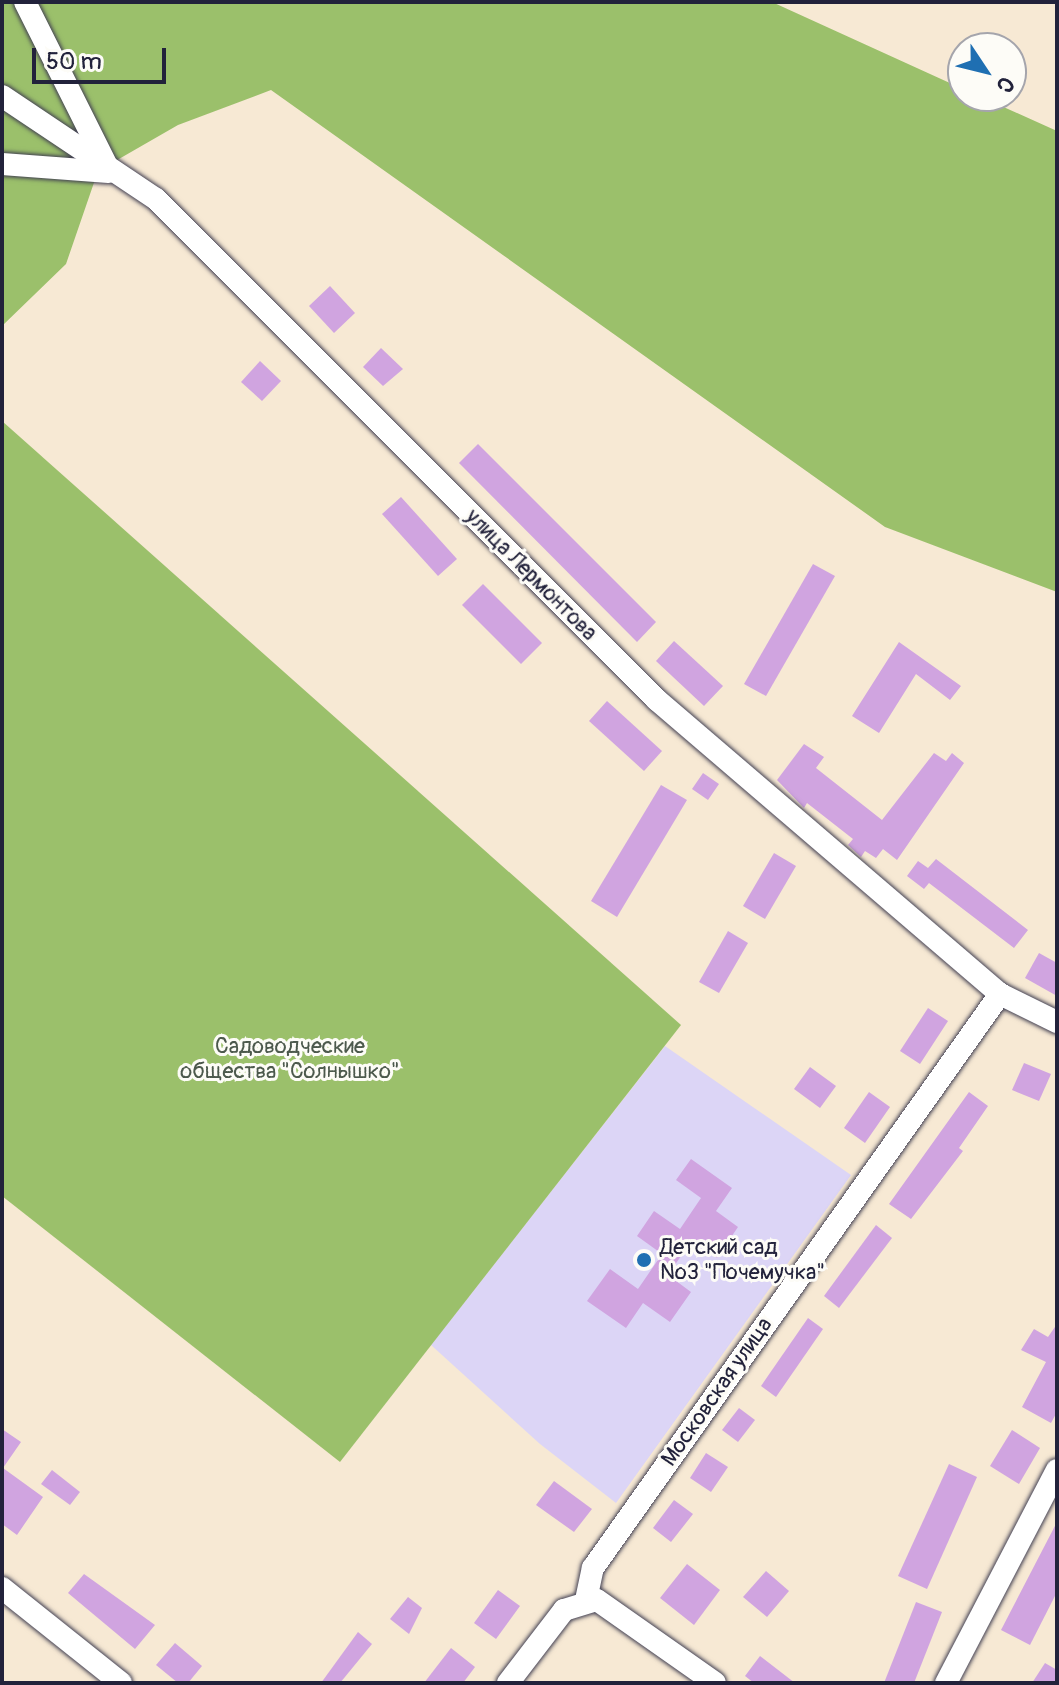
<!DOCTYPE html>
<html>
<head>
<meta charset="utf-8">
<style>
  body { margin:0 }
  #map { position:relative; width:1059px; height:1685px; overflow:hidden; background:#f7e9d4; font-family:Pangolin,sans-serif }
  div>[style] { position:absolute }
  .built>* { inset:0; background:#dcd5f6 }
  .green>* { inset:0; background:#9bc06b }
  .building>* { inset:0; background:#d0a4e0 }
  .roads { filter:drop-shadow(0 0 2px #424052) drop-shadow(0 0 2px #424052) }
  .street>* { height:22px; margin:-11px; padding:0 11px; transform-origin:11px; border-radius:11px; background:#fff }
  .dots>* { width:22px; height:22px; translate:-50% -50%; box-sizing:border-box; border:4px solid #fdfcf7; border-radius:50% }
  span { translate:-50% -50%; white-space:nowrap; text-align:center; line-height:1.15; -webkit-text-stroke:6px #fdfcf7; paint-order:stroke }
  .street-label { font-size:22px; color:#22223b }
  .park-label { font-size:22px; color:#4c594c }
  .poi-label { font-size:22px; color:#22223b }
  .left { translate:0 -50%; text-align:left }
  .frame { position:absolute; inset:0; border:4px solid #22223b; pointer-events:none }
  .north { position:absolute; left:947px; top:32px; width:80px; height:80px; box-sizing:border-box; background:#fdfcf7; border:2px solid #a5a5ac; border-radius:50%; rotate:125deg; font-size:22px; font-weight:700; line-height:32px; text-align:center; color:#22223b }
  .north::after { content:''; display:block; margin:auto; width:28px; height:36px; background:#1f6fb2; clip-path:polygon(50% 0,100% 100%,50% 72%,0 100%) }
  .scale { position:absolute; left:32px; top:48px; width:134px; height:36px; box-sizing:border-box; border:4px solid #22223b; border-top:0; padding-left:10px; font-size:24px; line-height:28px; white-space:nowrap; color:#22223b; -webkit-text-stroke:6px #fdfcf7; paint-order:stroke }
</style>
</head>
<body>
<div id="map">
  <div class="built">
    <i style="clip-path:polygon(665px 1046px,851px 1175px,616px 1503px,540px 1444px,431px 1345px)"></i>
  </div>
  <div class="green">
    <i style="clip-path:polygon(2px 2px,772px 2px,963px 89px,963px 96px,979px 96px,1057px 131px,1057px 592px,885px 527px,271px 90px,178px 125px,98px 171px,66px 264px,2px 326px)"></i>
    <i style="clip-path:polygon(2px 421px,681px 1025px,340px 1462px,2px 1196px)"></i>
  </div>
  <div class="building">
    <i style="clip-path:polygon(330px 286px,355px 313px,334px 333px,309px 306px)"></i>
    <i style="clip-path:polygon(381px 348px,403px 369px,383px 386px,363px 367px)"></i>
    <i style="clip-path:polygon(260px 361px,281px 381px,262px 401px,241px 382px)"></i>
    <i style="clip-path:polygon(478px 444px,656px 622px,637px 642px,459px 463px)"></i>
    <i style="clip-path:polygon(401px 497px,457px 559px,438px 576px,382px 514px)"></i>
    <i style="clip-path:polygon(813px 564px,835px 576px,766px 696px,744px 684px)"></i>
    <i style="clip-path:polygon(483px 584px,542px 643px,521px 664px,462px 605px)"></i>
    <i style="clip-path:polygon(674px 641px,723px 686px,704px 706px,656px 661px)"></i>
    <i style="clip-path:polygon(899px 642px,961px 686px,950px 700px,916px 674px,879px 733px,852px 716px)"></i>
    <i style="clip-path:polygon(607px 701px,662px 751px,644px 771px,589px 721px)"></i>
    <i style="clip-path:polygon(804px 744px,824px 757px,816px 768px,882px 820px,934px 753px,946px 761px,952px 753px,964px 763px,897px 860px,883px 849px,876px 858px,865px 851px,861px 857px,848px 845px,853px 839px,807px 803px,804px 808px,777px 780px)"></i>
    <i style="clip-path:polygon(703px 773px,719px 784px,708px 800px,692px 789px)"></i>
    <i style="clip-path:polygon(661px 785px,687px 800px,617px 917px,591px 901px)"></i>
    <i style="clip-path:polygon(774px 853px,796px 866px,765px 919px,743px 906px)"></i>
    <i style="clip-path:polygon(936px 859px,1028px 930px,1014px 948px,929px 883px,924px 889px,907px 876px,918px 861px,928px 868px)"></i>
    <i style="clip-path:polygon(728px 931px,748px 943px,719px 993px,699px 982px)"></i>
    <i style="clip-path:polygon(1039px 953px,1057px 963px,1057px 996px,1025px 978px)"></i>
    <i style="clip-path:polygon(928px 1008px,948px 1021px,920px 1064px,900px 1051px)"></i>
    <i style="clip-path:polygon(1024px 1063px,1051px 1074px,1039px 1101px,1012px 1090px)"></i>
    <i style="clip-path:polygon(810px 1067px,836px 1086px,820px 1108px,794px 1089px)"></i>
    <i style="clip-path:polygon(869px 1092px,890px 1107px,865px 1143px,844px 1128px)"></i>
    <i style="clip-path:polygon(969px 1092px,988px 1106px,959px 1148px,963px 1151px,911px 1219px,889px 1204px)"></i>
    <i style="clip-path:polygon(691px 1159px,732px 1188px,716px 1211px,738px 1227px,717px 1258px,692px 1240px,668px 1275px,691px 1292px,670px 1322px,643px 1303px,626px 1328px,587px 1301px,610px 1269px,638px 1289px,662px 1254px,637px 1236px,654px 1211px,680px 1229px,701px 1198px,676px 1180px)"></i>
    <i style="clip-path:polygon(876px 1225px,892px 1238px,839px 1308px,824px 1296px)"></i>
    <i style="clip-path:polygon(808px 1318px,823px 1329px,776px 1397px,761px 1386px)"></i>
    <i style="clip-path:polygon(1057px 1324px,1057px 1412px,1051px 1423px,1022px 1407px,1046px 1362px,1021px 1350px,1034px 1329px,1048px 1337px)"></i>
    <i style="clip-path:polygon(739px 1408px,755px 1420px,738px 1442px,722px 1430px)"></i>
    <i style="clip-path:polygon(2px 1429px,21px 1442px,3px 1468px,43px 1497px,17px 1535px,2px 1524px)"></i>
    <i style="clip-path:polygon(1012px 1430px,1040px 1448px,1019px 1484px,990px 1466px)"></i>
    <i style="clip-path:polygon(706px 1453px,728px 1467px,711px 1492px,690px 1478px)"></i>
    <i style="clip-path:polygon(949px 1464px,977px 1477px,927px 1589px,898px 1576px)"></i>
    <i style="clip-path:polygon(52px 1470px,80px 1492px,70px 1505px,41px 1484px)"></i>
    <i style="clip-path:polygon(554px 1481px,592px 1509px,574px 1532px,536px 1505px)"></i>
    <i style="clip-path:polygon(674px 1500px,693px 1514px,671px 1542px,653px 1528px)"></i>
    <i style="clip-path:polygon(1057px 1522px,1057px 1592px,1030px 1645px,1001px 1630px)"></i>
    <i style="clip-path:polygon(687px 1564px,720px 1590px,694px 1625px,660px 1598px)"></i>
    <i style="clip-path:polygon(766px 1571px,789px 1591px,767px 1617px,743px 1597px)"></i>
    <i style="clip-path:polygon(84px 1574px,155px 1625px,135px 1649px,68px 1593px)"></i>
    <i style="clip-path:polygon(498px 1590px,520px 1606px,496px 1639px,474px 1623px)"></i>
    <i style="clip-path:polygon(408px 1597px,422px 1608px,409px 1634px,390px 1619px)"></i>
    <i style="clip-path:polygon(916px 1602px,942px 1612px,914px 1683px,884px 1683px)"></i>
    <i style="clip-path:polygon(358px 1632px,372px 1644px,340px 1683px,321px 1683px)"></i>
    <i style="clip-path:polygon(175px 1643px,202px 1666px,188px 1683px,178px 1683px,156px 1665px)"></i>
    <i style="clip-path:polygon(451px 1648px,475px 1667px,463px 1683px,424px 1683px)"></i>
    <i style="clip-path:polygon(760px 1656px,795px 1683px,754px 1683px,745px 1676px)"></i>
    <i style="clip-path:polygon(1045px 1663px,1057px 1670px,1057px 1683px,1032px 1683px)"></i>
  </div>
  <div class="roads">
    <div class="street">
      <i style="left:25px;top:2px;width:186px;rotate:63.4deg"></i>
      <i style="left:2px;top:96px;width:185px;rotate:33.8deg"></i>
      <i style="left:156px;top:199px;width:709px;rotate:45deg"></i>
      <i style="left:657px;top:700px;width:452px;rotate:40.6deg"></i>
      <i style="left:1000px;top:994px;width:64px;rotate:26.2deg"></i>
      <i style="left:2px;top:164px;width:107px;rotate:4.3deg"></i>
      <i style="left:2px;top:1588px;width:152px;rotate:38.6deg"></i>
      <i style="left:586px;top:1600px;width:33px;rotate:-78deg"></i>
      <i style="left:593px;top:1568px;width:704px;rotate:-54.66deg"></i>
      <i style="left:508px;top:1683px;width:92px;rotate:-52.5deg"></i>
      <i style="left:564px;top:1610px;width:34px;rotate:-17deg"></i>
      <i style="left:597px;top:1600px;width:144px;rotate:35.1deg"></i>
      <i style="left:946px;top:1683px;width:240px;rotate:-62.5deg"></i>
    </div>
  </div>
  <div class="dots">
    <i style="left:644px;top:1260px;background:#1f6fb2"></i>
  </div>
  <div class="street-label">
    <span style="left:531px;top:575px;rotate:45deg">улица Лермонтова</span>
    <span style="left:717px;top:1392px;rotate:-55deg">Московская улица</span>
  </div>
  <div class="park-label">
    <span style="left:290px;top:1059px">Садоводческие<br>общества "Солнышко"</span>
  </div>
  <div class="poi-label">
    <span class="left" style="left:660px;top:1260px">Детский сад<br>№3 "Почемучка"</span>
  </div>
  <div class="frame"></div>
  <div class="north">С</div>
  <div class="scale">50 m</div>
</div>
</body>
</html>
